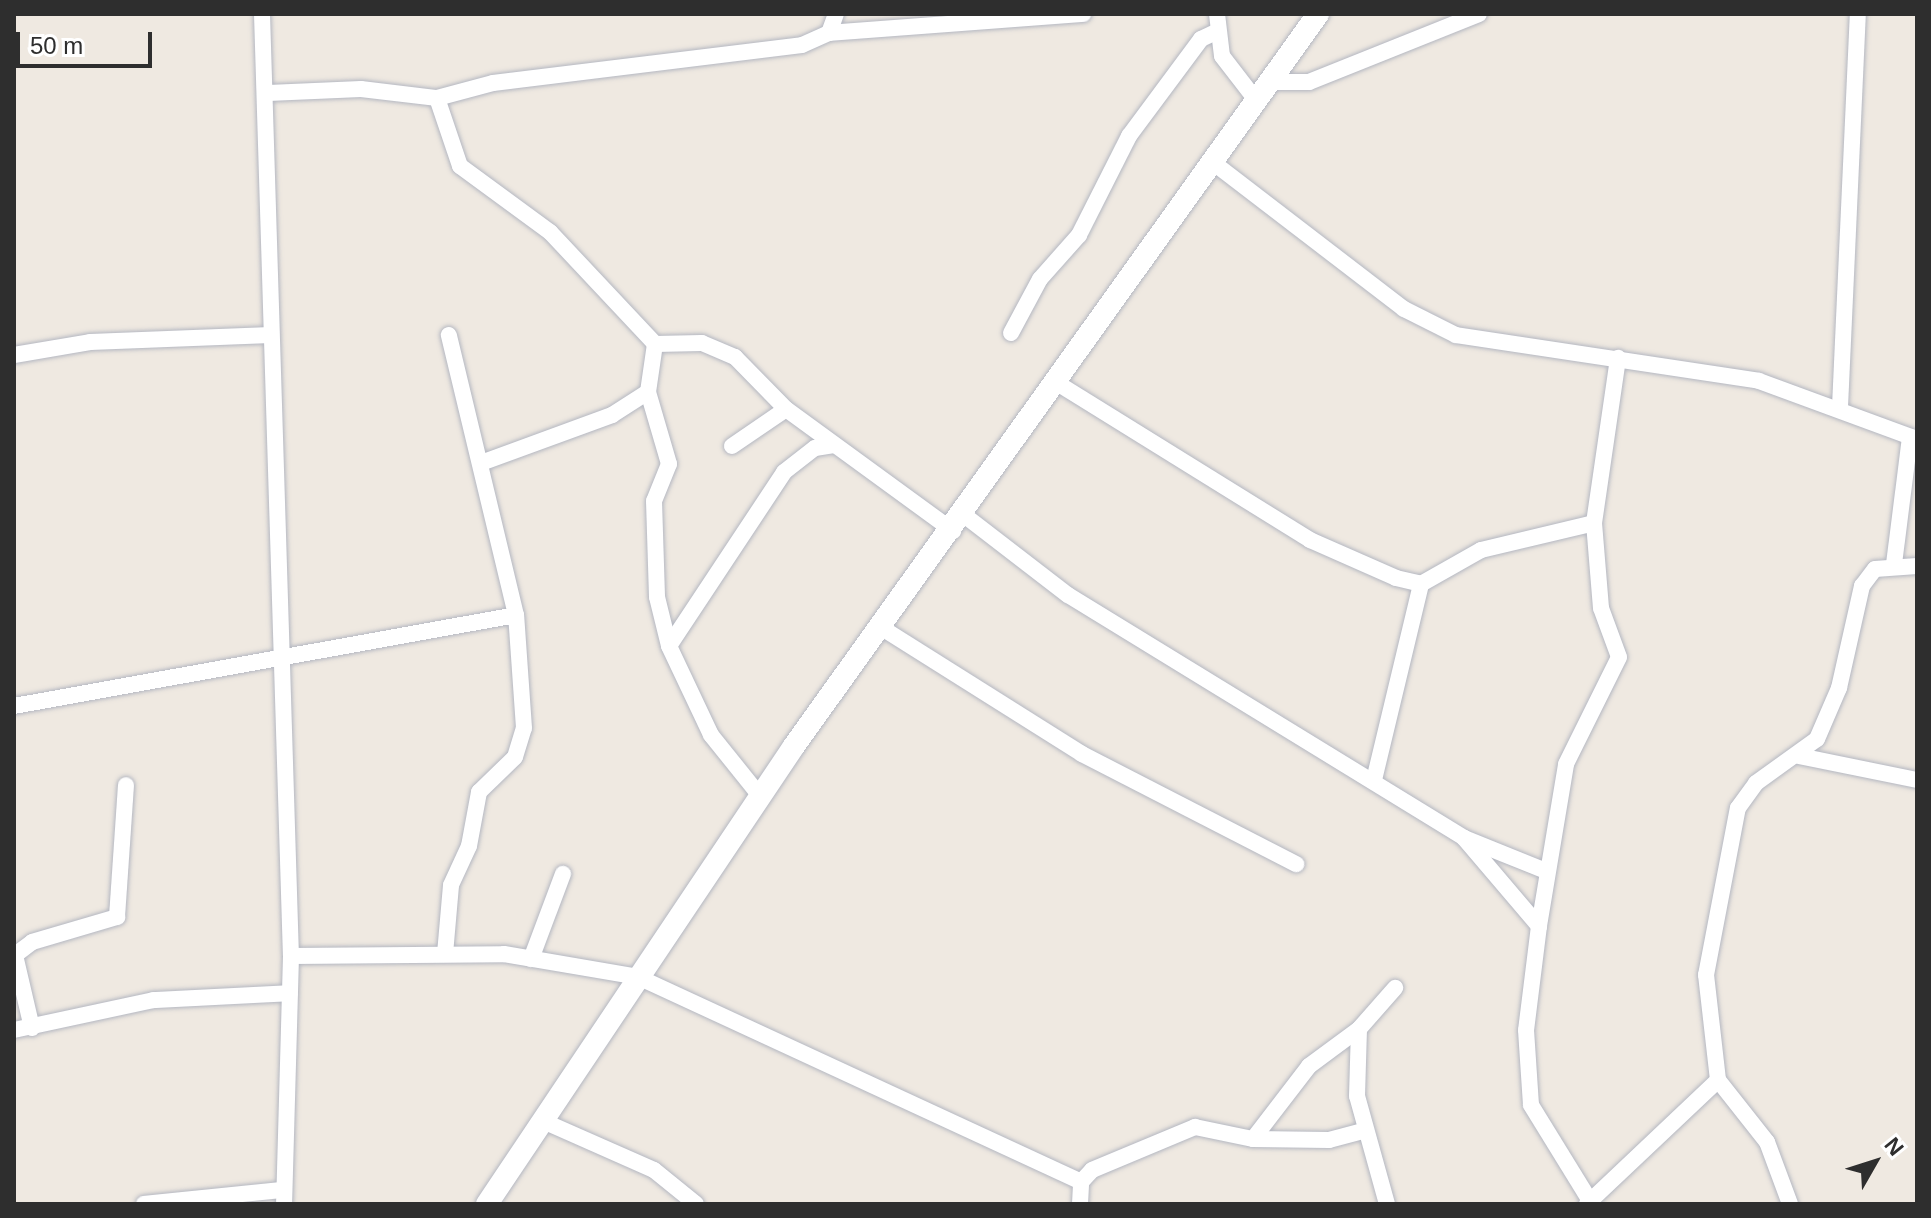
<!DOCTYPE html>
<html>
<head>
<meta charset="utf-8">
<style>
  body { margin:0 }
  #map { position:relative; width:1931px; height:1218px; overflow:hidden; background:#efe9e1; font-family:Helvetica,sans-serif }
  div>[style] { position:absolute }
  .roads { filter:drop-shadow(0 0 2px #b4b7c1) drop-shadow(0 0 2px #b4b7c1) }
  .street>* { height:16px; margin:-8px; padding:0 8px; transform-origin:8px; border-radius:8px; background:#fff }
  .secondary>* { height:22px; margin:-11px; padding:0 11px; transform-origin:11px; border-radius:11px; background:#fff }
  span { translate:-50% -50%; white-space:nowrap; text-align:center; line-height:1.15; -webkit-text-stroke:8px #fff; paint-order:stroke }
  .frame { position:absolute; inset:0; border:16px solid #2e2e2e; pointer-events:none }
  .north { position:absolute; left:1835px; top:1122px; width:80px; height:80px; -webkit-text-stroke:6px #fff; paint-order:stroke; rotate:51deg; font-size:22px; font-weight:700; line-height:32px; text-align:center; color:#2e2e2e }
  .north::after { content:''; display:block; margin:auto; width:28px; height:36px; background:#2e2e2e; clip-path:polygon(50% 0,100% 100%,50% 72%,0 100%) }
  .scale { position:absolute; left:16px; top:32px; width:136px; height:36px; box-sizing:border-box; border:4px solid #2e2e2e; border-top:0; padding-left:10px; font-size:24px; line-height:28px; white-space:nowrap; color:#2e2e2e; -webkit-text-stroke:6px #fff; paint-order:stroke }
</style>
</head>
<body>
<div id="map">
  <div class="roads">
    <div class="street">
      <i style="left:262px;top:14px;width:942px;rotate:88.24deg"></i>
      <i style="left:291px;top:956px;width:248px;rotate:91.6deg"></i>
      <i style="left:1217px;top:14px;width:42px;rotate:83.2deg"></i>
      <i style="left:1222px;top:56px;width:56px;rotate:52.3deg"></i>
      <i style="left:829px;top:33px;width:255px;rotate:-4.3deg"></i>
      <i style="left:1270px;top:82px;width:39px"></i>
      <i style="left:1309px;top:82px;width:183px;rotate:-21.8deg"></i>
      <i style="left:268px;top:93px;width:93px;rotate:-2.5deg"></i>
      <i style="left:361px;top:89px;width:77px;rotate:6.8deg"></i>
      <i style="left:437px;top:98px;width:72px;rotate:71.3deg"></i>
      <i style="left:460px;top:166px;width:112px;rotate:36.3deg"></i>
      <i style="left:550px;top:232px;width:154px;rotate:46.8deg"></i>
      <i style="left:437px;top:98px;width:58px;rotate:-15deg"></i>
      <i style="left:493px;top:83px;width:311px;rotate:-7deg"></i>
      <i style="left:802px;top:45px;width:30px;rotate:-24deg"></i>
      <i style="left:829px;top:33px;width:20px;rotate:-70deg"></i>
      <i style="left:1215px;top:164px;width:238px;rotate:37.5deg"></i>
      <i style="left:1404px;top:309px;width:58px;rotate:26.6deg"></i>
      <i style="left:1456px;top:335px;width:306px;rotate:8.6deg"></i>
      <i style="left:1759px;top:381px;width:168px;rotate:20.2deg"></i>
      <i style="left:1011px;top:333px;width:61px;rotate:-61.8deg"></i>
      <i style="left:1040px;top:279px;width:59px;rotate:-48.4deg"></i>
      <i style="left:1079px;top:235px;width:111px;rotate:-63.2deg"></i>
      <i style="left:1129px;top:136px;width:121px;rotate:-53.4deg"></i>
      <i style="left:1201px;top:39px;width:14px;rotate:-25deg"></i>
      <i style="left:655px;top:344px;width:49px;rotate:98.3deg"></i>
      <i style="left:648px;top:392px;width:75px;rotate:73.7deg"></i>
      <i style="left:669px;top:464px;width:40px;rotate:112deg"></i>
      <i style="left:654px;top:501px;width:96px;rotate:88.2deg"></i>
      <i style="left:657px;top:597px;width:50px;rotate:76.2deg"></i>
      <i style="left:669px;top:646px;width:98px;rotate:64.7deg"></i>
      <i style="left:711px;top:735px;width:78px;rotate:51.2deg"></i>
      <i style="left:655px;top:344px;width:47px;rotate:-1.2deg"></i>
      <i style="left:702px;top:343px;width:36px;rotate:23deg"></i>
      <i style="left:735px;top:357px;width:73px;rotate:45.6deg"></i>
      <i style="left:786px;top:409px;width:207px;rotate:36.1deg"></i>
      <i style="left:14px;top:355px;width:77px;rotate:-9.7deg"></i>
      <i style="left:90px;top:342px;width:181px;rotate:-2.2deg"></i>
      <i style="left:1057px;top:383px;width:298px;rotate:31.8deg"></i>
      <i style="left:1310px;top:540px;width:94px;rotate:23.8deg"></i>
      <i style="left:1396px;top:578px;width:26px;rotate:13deg"></i>
      <i style="left:1421px;top:584px;width:69px;rotate:-29.5deg"></i>
      <i style="left:1481px;top:550px;width:116px;rotate:-13.4deg"></i>
      <i style="left:1840px;top:407px;width:393px;rotate:-87.4deg"></i>
      <i style="left:732px;top:446px;width:65px;rotate:-34.4deg"></i>
      <i style="left:481px;top:463px;width:140px;rotate:-20.1deg"></i>
      <i style="left:612px;top:415px;width:43px;rotate:-32.6deg"></i>
      <i style="left:964px;top:515px;width:131px;rotate:37.6deg"></i>
      <i style="left:1068px;top:595px;width:465px;rotate:31.5deg"></i>
      <i style="left:1464px;top:838px;width:116px;rotate:49.6deg"></i>
      <i style="left:1539px;top:926px;width:105px;rotate:97.1deg"></i>
      <i style="left:1526px;top:1030px;width:75px;rotate:86.2deg"></i>
      <i style="left:1531px;top:1105px;width:113px;rotate:58.4deg"></i>
      <i style="left:1894px;top:564px;width:128px;rotate:-82.8deg"></i>
      <i style="left:882px;top:628px;width:236px;rotate:32.2deg"></i>
      <i style="left:1082px;top:754px;width:241px;rotate:27.2deg"></i>
      <i style="left:669px;top:646px;width:209px;rotate:-56.5deg"></i>
      <i style="left:784px;top:472px;width:39px;rotate:-38deg"></i>
      <i style="left:815px;top:448px;width:19px;rotate:-9deg"></i>
      <i style="left:14px;top:706px;width:510px;rotate:-10.27deg"></i>
      <i style="left:1799px;top:756px;width:120px;rotate:11.5deg"></i>
      <i style="left:1374px;top:780px;width:202px;rotate:-76.5deg"></i>
      <i style="left:1464px;top:838px;width:88px;rotate:21.9deg"></i>
      <i style="left:1539px;top:926px;width:164px;rotate:-80.5deg"></i>
      <i style="left:1566px;top:764px;width:119px;rotate:-63.6deg"></i>
      <i style="left:1619px;top:657px;width:52px;rotate:-110.2deg"></i>
      <i style="left:1601px;top:608px;width:85px;rotate:-94.7deg"></i>
      <i style="left:1594px;top:523px;width:167px;rotate:-81.7deg"></i>
      <i style="left:445px;top:954px;width:69px;rotate:-85deg"></i>
      <i style="left:451px;top:885px;width:43px;rotate:-65.2deg"></i>
      <i style="left:469px;top:846px;width:55px;rotate:-79.5deg"></i>
      <i style="left:479px;top:792px;width:50px;rotate:-44.2deg"></i>
      <i style="left:515px;top:757px;width:30px;rotate:-73deg"></i>
      <i style="left:524px;top:728px;width:113px;rotate:-94deg"></i>
      <i style="left:516px;top:615px;width:288px;rotate:-103.5deg"></i>
      <i style="left:291px;top:956px;width:213px;rotate:-0.5deg"></i>
      <i style="left:504px;top:954px;width:136px;rotate:9.7deg"></i>
      <i style="left:638px;top:977px;width:488px;rotate:24.8deg"></i>
      <i style="left:531px;top:959px;width:91px;rotate:-69.4deg"></i>
      <i style="left:32px;top:1028px;width:75px;rotate:-103.1deg"></i>
      <i style="left:15px;top:955px;width:21px;rotate:-37deg"></i>
      <i style="left:32px;top:942px;width:89px;rotate:-16.4deg"></i>
      <i style="left:117px;top:917px;width:132px;rotate:-86.1deg"></i>
      <i style="left:14px;top:1030px;width:143px;rotate:-12.1deg"></i>
      <i style="left:154px;top:1000px;width:136px;rotate:-2.9deg"></i>
      <i style="left:1718px;top:1080px;width:79px;rotate:51.7deg"></i>
      <i style="left:1767px;top:1142px;width:66px;rotate:69.6deg"></i>
      <i style="left:543px;top:1121px;width:121px;rotate:23.8deg"></i>
      <i style="left:654px;top:1170px;width:54px;rotate:39deg"></i>
      <i style="left:1253px;top:1139px;width:92px;rotate:-52.5deg"></i>
      <i style="left:1309px;top:1066px;width:62px;rotate:-36.5deg"></i>
      <i style="left:144px;top:1204px;width:140px;rotate:-5.8deg"></i>
      <i style="left:1080px;top:1204px;width:22px;rotate:-87deg"></i>
      <i style="left:1081px;top:1182px;width:16px;rotate:-47deg"></i>
      <i style="left:1092px;top:1170px;width:112px;rotate:-22.7deg"></i>
      <i style="left:1195px;top:1127px;width:59px;rotate:11.7deg"></i>
      <i style="left:1253px;top:1139px;width:76px;rotate:0.8deg"></i>
      <i style="left:1329px;top:1140px;width:35px;rotate:-15deg"></i>
      <i style="left:1387px;top:1204px;width:112px;rotate:-105.5deg"></i>
      <i style="left:1357px;top:1096px;width:67px;rotate:-88.3deg"></i>
      <i style="left:1359px;top:1029px;width:55px;rotate:-48.7deg"></i>
      <i style="left:1587px;top:1204px;width:180px;rotate:-43.4deg"></i>
      <i style="left:1718px;top:1080px;width:106px;rotate:-96.5deg"></i>
      <i style="left:1706px;top:975px;width:170px;rotate:-79.2deg"></i>
      <i style="left:1738px;top:808px;width:31px;rotate:-54deg"></i>
      <i style="left:1756px;top:783px;width:75px;rotate:-35.8deg"></i>
      <i style="left:1817px;top:739px;width:56px;rotate:-66.7deg"></i>
      <i style="left:1839px;top:688px;width:105px;rotate:-77.3deg"></i>
      <i style="left:1862px;top:586px;width:21px;rotate:-53deg"></i>
      <i style="left:1875px;top:569px;width:42px;rotate:-4.1deg"></i>
    </div>
    <div class="secondary">
      <i style="left:487px;top:1204px;width:551px;rotate:-56.17deg"></i>
      <i style="left:794px;top:746px;width:900px;rotate:-54.4deg"></i>
    </div>
  </div>
  <div class="frame"></div>
  <div class="north">N</div>
  <div class="scale">50 m</div>
</div>
</body>
</html>
